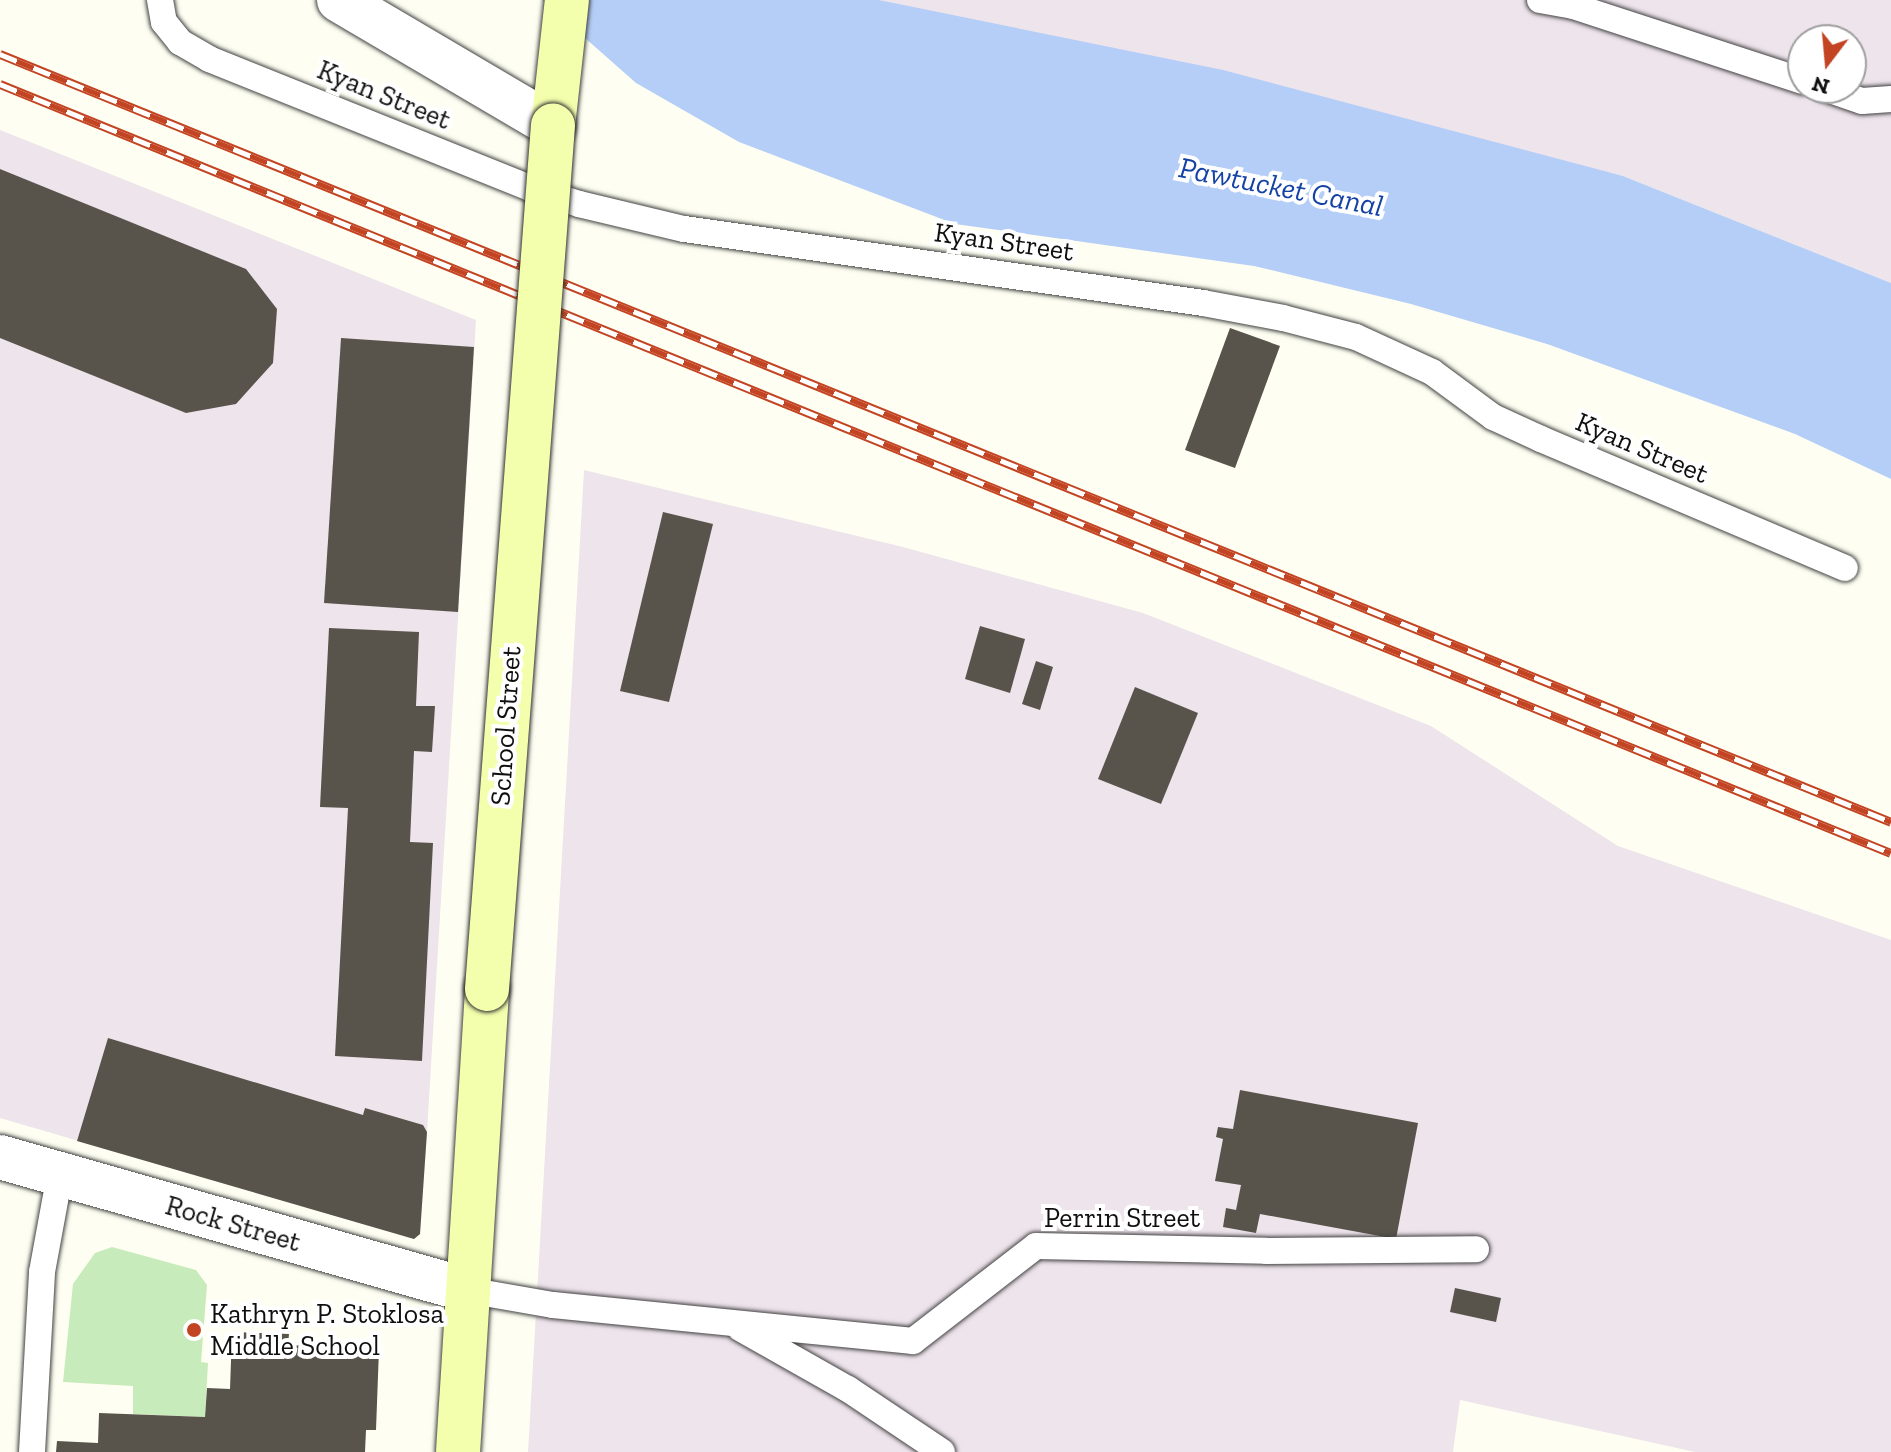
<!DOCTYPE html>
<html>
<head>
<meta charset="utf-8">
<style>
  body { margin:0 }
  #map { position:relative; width:1891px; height:1452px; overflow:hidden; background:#fefff2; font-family:"Zilla Slab",serif }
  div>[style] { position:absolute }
  .industrial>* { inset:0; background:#eee4ec }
  .green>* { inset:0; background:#c7ebba }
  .water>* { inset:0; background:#b5cef8 }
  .building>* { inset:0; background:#58544b }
  .roads { filter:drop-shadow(0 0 2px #424242) drop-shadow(0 0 2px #424242) }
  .service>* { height:26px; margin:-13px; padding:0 13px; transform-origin:13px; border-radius:13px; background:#fff }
  .minor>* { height:44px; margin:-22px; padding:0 22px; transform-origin:22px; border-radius:22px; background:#fff }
  .tertiary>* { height:44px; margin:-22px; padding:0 22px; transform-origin:22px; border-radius:22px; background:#fff }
  .secondary>* { height:44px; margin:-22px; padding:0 22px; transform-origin:22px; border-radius:22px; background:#f4ffad }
  .rail>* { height:9px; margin-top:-4.5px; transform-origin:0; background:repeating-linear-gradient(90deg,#fff 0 18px,#c34423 0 36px); box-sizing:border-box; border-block:2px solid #c34423 }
  .bridges { filter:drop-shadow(0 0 2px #313131) drop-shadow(0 0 2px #313131) }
  .secondary-bridge>* { height:44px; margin:-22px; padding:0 22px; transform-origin:22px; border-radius:22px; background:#f4ffad }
  .dots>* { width:22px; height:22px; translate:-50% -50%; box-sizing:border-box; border:4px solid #fff; border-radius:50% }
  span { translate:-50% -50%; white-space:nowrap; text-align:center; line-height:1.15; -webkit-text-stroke:8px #fff; paint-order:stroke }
  .street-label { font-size:28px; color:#0f0f0f }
  .poi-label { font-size:28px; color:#0f0f0f }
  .left { translate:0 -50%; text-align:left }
  .water-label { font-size:30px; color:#1542a5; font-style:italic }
  .north { position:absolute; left:1787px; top:24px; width:80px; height:80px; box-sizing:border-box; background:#fff; border:2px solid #9f9f9f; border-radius:50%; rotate:196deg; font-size:22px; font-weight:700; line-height:32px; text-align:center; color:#0f0f0f }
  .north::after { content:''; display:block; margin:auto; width:28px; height:36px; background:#c34423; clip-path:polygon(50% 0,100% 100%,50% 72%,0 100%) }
</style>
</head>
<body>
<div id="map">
  <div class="industrial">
    <i style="clip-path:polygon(evenodd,879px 0,1891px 0,1891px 283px,1623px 176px,879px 0,1803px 40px,1851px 40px,1851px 88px,1803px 88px,1803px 40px)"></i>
    <i style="clip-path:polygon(0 130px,476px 320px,427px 1132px,420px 1234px,414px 1239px,0 1118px)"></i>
    <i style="clip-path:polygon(584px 470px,903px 547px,1143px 613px,1431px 726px,1618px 846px,1891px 940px,1891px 1452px,1695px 1452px,1460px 1400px,1453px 1452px,528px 1452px)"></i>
  </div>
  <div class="green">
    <i style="clip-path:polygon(112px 1247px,196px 1270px,207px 1285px,201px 1362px,208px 1363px,205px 1417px,133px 1414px,133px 1386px,63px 1382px,73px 1284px,95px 1253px)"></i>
  </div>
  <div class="water">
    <i style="clip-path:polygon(542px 0,879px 0,1223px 70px,1623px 176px,1891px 283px,1891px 479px,1795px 434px,1547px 344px,1411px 304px,1254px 266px,955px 224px,739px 142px,636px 83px)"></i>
  </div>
  <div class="building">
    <i style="clip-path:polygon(0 169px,246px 269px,277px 309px,273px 363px,236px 404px,186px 413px,0 338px)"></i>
    <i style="clip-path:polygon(1230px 328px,1280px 346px,1235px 468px,1185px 450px)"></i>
    <i style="clip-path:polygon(341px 338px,474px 347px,458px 612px,324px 603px)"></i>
    <i style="clip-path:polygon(663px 512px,713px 524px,669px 702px,620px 691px)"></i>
    <i style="clip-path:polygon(980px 626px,1025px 639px,1010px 693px,965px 679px)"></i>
    <i style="clip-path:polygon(329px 628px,419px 632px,416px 706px,435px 706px,432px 752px,414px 751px,410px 842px,433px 843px,422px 1061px,335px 1056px,348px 808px,320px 807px)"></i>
    <i style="clip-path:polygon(1036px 661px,1053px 667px,1040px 710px,1022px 704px)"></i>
    <i style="clip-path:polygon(1135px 687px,1198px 713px,1161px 804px,1098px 779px)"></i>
    <i style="clip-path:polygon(108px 1038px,363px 1115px,365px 1108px,423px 1125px,427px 1132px,420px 1234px,414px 1239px,77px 1141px)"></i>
    <i style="clip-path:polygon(1240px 1090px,1418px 1123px,1396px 1239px,1260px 1214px,1256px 1233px,1223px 1227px,1226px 1208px,1236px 1210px,1241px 1185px,1215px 1181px,1223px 1139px,1216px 1137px,1218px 1127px,1233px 1129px)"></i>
    <i style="clip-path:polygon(1455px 1288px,1501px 1298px,1496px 1322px,1450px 1312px)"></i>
    <i style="clip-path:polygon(232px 1332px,289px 1334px,288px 1345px,379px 1349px,376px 1430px,366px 1430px,365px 1452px,56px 1452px,57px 1441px,98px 1443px,99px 1413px,205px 1417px,207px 1388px,230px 1389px)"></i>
  </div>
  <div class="roads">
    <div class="service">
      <i style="left:160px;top:0;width:22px;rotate:80deg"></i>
      <i style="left:164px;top:22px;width:26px;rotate:51deg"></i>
      <i style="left:180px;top:42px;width:34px;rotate:30deg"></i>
      <i style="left:209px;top:59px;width:346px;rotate:21.9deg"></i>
      <i style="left:530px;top:188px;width:52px;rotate:18.1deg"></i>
      <i style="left:579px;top:204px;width:108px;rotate:13.4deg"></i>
      <i style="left:684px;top:229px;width:524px;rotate:8.11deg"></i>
      <i style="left:1203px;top:303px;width:81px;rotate:10.6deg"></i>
      <i style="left:1283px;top:318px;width:75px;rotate:14.6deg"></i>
      <i style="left:1356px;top:337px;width:84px;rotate:24.7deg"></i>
      <i style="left:1432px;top:372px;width:76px;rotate:36.4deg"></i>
      <i style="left:1493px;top:417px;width:53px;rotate:24.6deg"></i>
      <i style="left:1541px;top:439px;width:330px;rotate:23deg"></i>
      <i style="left:1540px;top:0;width:34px;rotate:10deg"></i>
      <i style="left:1573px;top:6px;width:242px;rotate:18.1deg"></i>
      <i style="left:1824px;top:88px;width:40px;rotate:18.9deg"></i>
      <i style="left:1862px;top:101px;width:29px;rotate:-4deg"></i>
      <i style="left:467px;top:1290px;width:87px;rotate:9.9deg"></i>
      <i style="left:553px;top:1305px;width:362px;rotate:5.7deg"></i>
      <i style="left:913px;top:1341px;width:155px;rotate:-37.7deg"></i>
      <i style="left:1036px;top:1246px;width:230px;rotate:1.2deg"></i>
      <i style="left:1266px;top:1251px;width:210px;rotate:-0.5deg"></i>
      <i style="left:740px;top:1328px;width:124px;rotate:29.5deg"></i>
      <i style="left:848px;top:1389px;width:113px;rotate:33.8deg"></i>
      <i style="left:32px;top:1452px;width:180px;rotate:-86.8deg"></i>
      <i style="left:42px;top:1272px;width:100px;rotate:-79.6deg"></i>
    </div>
    <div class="minor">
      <i style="left:339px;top:0;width:248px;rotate:30.5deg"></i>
    </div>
    <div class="tertiary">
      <i style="left:0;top:1157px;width:486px;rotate:15.9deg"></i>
    </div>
    <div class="secondary">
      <i style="left:553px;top:126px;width:127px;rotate:-83.7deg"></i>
      <i style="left:458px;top:1452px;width:464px;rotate:-86.4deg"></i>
    </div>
  </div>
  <div class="rail">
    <i style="left:0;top:54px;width:2041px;rotate:22.1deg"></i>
    <i style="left:0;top:84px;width:2041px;rotate:22.13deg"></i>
  </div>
  <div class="bridges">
    <div class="secondary-bridge">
      <i style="left:487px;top:989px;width:866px;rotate:-85.63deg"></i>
    </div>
  </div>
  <div class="dots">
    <i style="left:194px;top:1330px;background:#c34423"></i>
  </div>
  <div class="street-label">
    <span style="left:384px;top:95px;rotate:22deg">Kyan Street</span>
    <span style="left:1004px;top:242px;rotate:8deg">Kyan Street</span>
    <span style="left:1642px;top:448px;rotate:23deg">Kyan Street</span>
    <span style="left:506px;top:726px;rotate:-86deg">School Street</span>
    <span style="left:1122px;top:1218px">Perrin Street</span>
    <span style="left:233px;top:1224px;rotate:16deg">Rock Street</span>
  </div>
  <div class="poi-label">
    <span class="left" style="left:210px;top:1330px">Kathryn P. Stoklosa<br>Middle School</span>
  </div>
  <div class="water-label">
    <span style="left:1281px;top:187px;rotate:11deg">Pawtucket Canal</span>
  </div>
  <div class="north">N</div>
</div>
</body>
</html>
